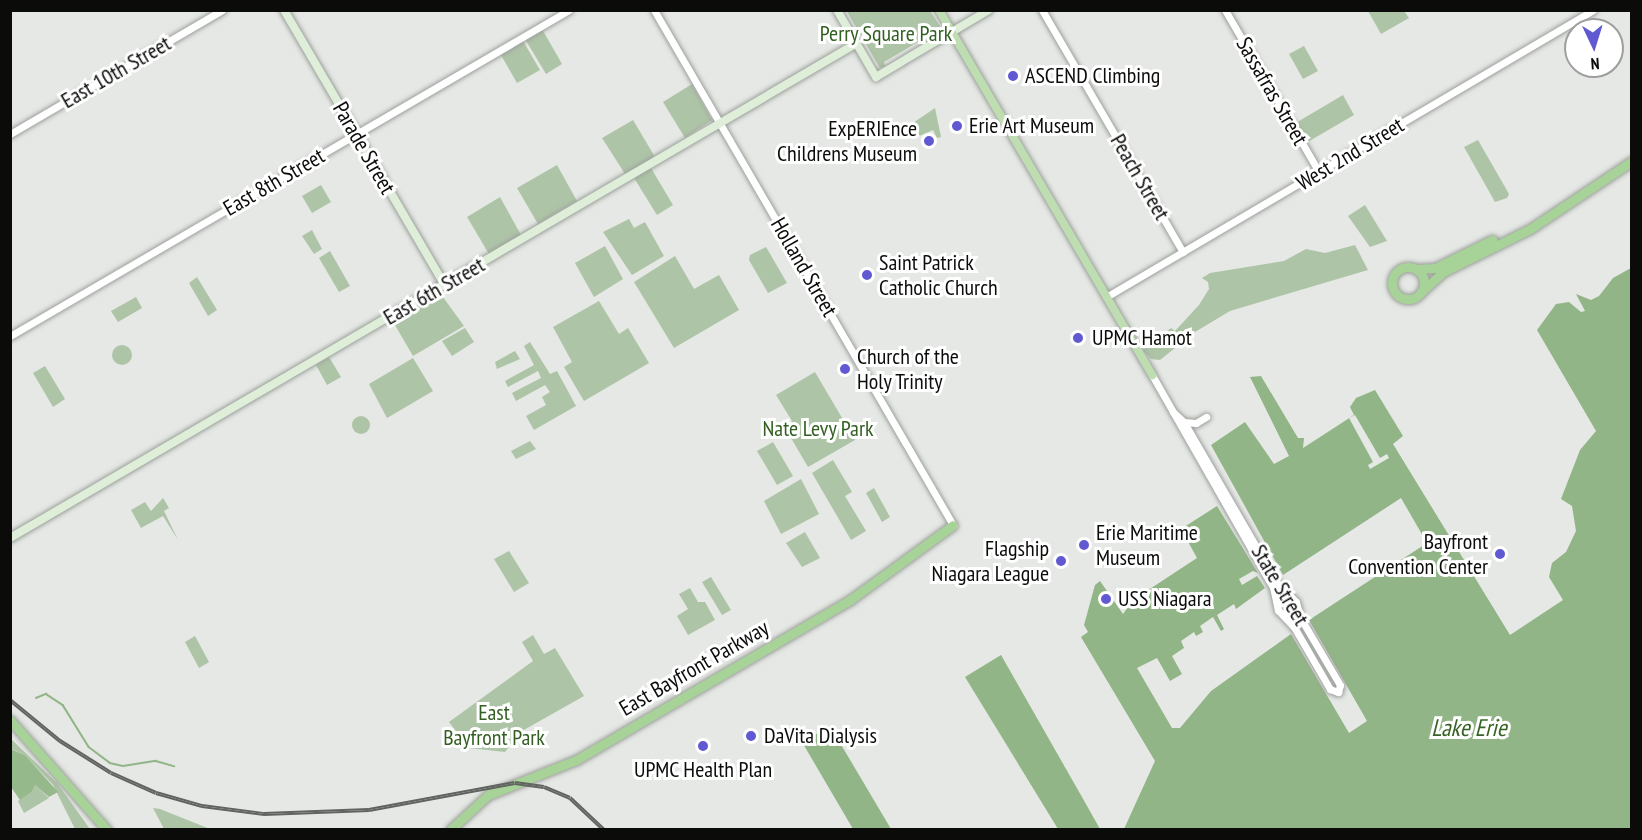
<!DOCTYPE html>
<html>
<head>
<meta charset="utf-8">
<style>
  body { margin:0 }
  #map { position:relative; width:1642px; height:840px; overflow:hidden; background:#e5e8e4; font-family:"PT Sans Narrow",sans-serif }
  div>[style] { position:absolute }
  .green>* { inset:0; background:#aec4a7 }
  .round { border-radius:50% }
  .forest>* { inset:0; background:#96b98b }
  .water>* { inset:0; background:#92b587 }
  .pier>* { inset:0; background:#e5e8e4 }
  .stream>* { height:1.5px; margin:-0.75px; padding:0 0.75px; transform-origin:0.75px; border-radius:0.75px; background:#92b587 }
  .roads { filter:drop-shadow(0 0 2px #9da09c) drop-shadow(0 0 2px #9da09c) }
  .tertiary>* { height:7px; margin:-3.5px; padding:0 3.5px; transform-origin:3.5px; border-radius:3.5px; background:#fff }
  .secondary>* { height:8px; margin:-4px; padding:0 4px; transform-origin:4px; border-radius:4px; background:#deeed9 }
  .primary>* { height:8px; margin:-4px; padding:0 4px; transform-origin:4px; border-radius:4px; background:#bedeb2 }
  .trunk>* { height:9px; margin:-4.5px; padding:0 4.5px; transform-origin:4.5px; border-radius:4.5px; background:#a8d398 }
  .trunk>.ring { margin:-4.5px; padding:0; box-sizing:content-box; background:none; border:9px solid #a8d398; border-radius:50% }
  .rail>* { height:4px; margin-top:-2px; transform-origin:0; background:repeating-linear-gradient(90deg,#fff 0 4.5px,#616360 0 9px); box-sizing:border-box; border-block:2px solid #616360 }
  .dots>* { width:16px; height:16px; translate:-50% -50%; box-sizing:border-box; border:3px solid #fff; border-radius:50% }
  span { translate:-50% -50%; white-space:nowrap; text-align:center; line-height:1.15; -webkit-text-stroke:6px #fff; paint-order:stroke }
  .park-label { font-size:22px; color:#325f21 }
  .street-label { font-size:22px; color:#0b0c0a }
  .poi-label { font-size:22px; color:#0b0c0a }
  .left { translate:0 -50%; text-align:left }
  .right { translate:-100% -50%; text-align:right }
  .water-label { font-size:24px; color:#376426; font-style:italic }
  .frame { position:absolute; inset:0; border:12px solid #0b0c0a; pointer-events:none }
  .north { position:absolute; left:1564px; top:18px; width:60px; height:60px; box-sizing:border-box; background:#fff; border:2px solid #9d9e9d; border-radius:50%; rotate:176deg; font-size:16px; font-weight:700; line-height:24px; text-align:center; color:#0b0c0a }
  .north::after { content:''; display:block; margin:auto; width:21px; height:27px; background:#6159d2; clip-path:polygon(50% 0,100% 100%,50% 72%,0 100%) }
</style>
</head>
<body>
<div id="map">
  <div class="green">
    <i style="clip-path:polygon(846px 10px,930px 11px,944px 32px,939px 35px,935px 32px,884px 62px,885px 66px,880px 68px)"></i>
    <i style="clip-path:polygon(1368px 11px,1404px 11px,1409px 18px,1381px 34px)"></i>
    <i style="clip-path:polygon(542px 29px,562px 64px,546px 74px,525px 39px)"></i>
    <i style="clip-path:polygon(523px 41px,540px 70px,517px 83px,501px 55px)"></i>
    <i style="clip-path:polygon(1304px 46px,1318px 71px,1303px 79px,1289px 54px)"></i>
    <i style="clip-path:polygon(692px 84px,712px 120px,685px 138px,663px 102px)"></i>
    <i style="clip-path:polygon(1343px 95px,1354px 115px,1306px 143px,1294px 124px)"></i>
    <i style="clip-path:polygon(935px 108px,941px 137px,937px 138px,933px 130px,917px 137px,910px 125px)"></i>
    <i style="clip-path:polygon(633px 120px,655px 157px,625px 174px,602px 138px)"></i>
    <i style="clip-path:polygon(1478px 140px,1509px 194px,1507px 198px,1495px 202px,1464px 147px)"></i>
    <i style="clip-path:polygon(557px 165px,577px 201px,538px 224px,517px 188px)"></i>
    <i style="clip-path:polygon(651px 168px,673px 205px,657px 215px,634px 178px)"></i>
    <i style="clip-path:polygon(321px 185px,331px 202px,312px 213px,302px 196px)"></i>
    <i style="clip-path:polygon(500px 197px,521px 235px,489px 254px,467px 217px)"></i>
    <i style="clip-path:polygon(1365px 205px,1387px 241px,1370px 247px,1348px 216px)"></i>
    <i style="clip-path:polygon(629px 219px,634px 228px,645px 222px,664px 256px,632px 275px,603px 232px)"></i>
    <i style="clip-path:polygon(312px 230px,322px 249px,314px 254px,302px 236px)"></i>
    <i style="clip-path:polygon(1355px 245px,1368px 270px,1230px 311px,1195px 332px,1160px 360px,1151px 359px,1143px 350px,1171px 328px,1175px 331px,1199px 305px,1209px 289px,1208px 282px,1202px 278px,1210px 273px,1284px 261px,1306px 249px,1325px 253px)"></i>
    <i style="clip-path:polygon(605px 246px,623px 279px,594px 297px,575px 263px)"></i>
    <i style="clip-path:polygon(766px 247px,787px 283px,768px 293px,749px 260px,750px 255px)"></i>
    <i style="clip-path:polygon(330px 251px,350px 286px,339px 292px,319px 258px)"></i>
    <i style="clip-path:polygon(675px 256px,694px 289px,719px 275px,739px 310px,674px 348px,634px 282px)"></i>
    <i style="clip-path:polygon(197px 277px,217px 310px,208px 316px,189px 283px)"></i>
    <i style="clip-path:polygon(440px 293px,464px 326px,413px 356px,392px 320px)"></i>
    <i style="clip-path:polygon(136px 297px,142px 308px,118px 322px,111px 311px)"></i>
    <i style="clip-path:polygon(599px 301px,619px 334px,628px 328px,649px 363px,584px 401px,564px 367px,572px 362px,553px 327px)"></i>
    <i style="clip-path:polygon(465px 328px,474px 342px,452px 356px,442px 341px)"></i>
    <i style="clip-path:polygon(530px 342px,550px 374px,557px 371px,576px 406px,534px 430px,526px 416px,546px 405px,542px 397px,550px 392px,545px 385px,516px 401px,512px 393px,541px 378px,538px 371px,508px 387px,505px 381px,534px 365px,524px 346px)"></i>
    <i class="round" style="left:112px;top:345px;width:20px;height:20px"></i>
    <i style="clip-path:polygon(515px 351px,520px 359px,497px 369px,495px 362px)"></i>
    <i style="clip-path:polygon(329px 357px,341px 377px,327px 385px,316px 365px)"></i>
    <i style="clip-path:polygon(413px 358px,433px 391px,387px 418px,369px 384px)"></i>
    <i style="clip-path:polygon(45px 366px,65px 399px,53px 407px,33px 373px)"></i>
    <i style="clip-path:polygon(815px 372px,855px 440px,808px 467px,784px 426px,792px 421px,776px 395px)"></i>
    <i class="round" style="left:352px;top:416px;width:18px;height:18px"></i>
    <i style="clip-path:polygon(530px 441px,536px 449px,516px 459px,511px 451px)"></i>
    <i style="clip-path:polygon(773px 442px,793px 476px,777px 485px,757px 451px)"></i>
    <i style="clip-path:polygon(833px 460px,852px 492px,845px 496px,866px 531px,851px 540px,812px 473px)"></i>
    <i style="clip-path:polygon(801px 479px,819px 514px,781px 534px,764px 501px)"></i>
    <i style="clip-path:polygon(874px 488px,890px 517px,882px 522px,866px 493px)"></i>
    <i style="clip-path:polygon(163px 498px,169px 508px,164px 511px,178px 540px,163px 516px,141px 528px,131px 510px,145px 502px,151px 511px)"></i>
    <i style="clip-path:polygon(805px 532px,820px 558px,802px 567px,786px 543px)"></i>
    <i style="clip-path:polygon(509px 551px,529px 583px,514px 592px,494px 559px)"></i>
    <i style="clip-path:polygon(711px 577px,731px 610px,722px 615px,702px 582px)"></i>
    <i style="clip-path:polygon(690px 588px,698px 602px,705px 602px,715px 620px,688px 635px,677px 616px,688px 609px,679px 594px)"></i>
    <i style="clip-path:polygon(533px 635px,544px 654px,555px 648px,584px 696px,522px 731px,505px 752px,469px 748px,449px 722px,533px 661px,522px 642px)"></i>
    <i style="clip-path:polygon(195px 636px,209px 662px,199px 668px,185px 642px)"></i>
    <i style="clip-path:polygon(10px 738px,57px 783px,90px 829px,75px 829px,53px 785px,25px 755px,11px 749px)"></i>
    <i style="clip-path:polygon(35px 785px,49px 798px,24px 813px,18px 801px,32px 792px)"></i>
    <i style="clip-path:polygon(153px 808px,160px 809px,210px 829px,164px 829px)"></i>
  </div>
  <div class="forest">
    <i style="clip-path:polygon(10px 749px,25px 755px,58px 792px,49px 797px,35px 785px,32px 792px,20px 800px,11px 787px)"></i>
  </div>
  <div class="water">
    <i style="clip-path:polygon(1631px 268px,1631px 829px,1124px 829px,1155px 761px,1081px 637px,1088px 632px,1084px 625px,1095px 585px,1100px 581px,1123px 614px,1133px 600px,1197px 558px,1181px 529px,1217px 506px,1258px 573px,1253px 571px,1239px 579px,1242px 585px,1257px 576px,1265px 588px,1236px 609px,1234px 604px,1217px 615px,1224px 629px,1221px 631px,1213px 617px,1200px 626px,1203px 632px,1196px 636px,1194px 632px,1181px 641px,1184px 648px,1172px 656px,1182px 674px,1170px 681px,1157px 658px,1137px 668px,1172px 728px,1180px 728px,1211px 691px,1291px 634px,1349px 733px,1367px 721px,1309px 620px,1427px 543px,1401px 498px,1283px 575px,1211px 445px,1245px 422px,1274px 464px,1289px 456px,1250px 377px,1261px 376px,1298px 438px,1304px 438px,1303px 448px,1354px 415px,1350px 407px,1356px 398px,1375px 390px,1403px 436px,1393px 444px,1510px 635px,1563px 600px,1549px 577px,1552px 563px,1566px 552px,1576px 531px,1572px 506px,1561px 499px,1580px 450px,1596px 431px,1537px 330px,1556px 304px,1569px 302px,1581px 312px,1585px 311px,1576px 294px,1591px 300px,1599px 296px,1613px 278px)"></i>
    <i style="clip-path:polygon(1001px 655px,1082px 797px,1100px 829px,1058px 829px,965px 677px)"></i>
    <i style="clip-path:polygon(830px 726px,891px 829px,853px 829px,802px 742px)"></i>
  </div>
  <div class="pier">
    <i style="clip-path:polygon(1355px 415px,1380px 458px,1387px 454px,1389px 458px,1370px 469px,1368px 465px,1373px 462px,1349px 418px)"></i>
  </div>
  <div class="stream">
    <i style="left:36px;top:698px;width:11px;rotate:-22deg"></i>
    <i style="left:46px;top:694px;width:20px;rotate:33deg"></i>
    <i style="left:63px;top:705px;width:49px;rotate:58.2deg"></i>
    <i style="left:89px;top:747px;width:26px;rotate:37deg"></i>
    <i style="left:110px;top:763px;width:13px;rotate:13deg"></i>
    <i style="left:123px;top:766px;width:33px;rotate:-9deg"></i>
    <i style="left:156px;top:761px;width:19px;rotate:16deg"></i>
  </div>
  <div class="roads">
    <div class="tertiary">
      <i style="left:654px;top:10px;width:596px;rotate:59.86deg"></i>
      <i style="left:1042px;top:10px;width:280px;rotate:59.8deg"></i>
      <i style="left:1225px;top:10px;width:187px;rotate:59.9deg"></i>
      <i style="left:10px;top:134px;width:246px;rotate:-30.3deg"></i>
      <i style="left:1106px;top:297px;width:565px;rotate:-30.51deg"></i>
      <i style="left:10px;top:336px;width:647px;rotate:-30.25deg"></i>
      <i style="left:1152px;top:375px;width:244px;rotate:60.3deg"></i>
      <i style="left:1273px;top:587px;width:24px;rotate:78deg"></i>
      <i style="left:1278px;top:610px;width:23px;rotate:47deg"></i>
      <i style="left:1294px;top:627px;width:72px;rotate:59.9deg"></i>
      <i style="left:1330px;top:689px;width:9px;rotate:21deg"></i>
      <i style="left:1338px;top:692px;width:7px;rotate:-74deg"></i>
      <i style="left:1340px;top:685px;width:79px;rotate:-120.5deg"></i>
      <i style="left:1300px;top:617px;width:16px;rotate:-105deg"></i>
      <i style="left:1296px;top:602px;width:29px;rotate:-134deg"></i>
      <i style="left:1276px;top:581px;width:184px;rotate:-120.1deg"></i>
      <i style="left:1184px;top:422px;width:15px;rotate:-138deg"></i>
      <i style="left:1184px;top:422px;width:12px;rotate:5deg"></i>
      <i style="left:1196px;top:423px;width:12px;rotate:-31deg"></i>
    </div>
    <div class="secondary">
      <i style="left:284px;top:10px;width:319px;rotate:59.7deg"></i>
      <i style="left:837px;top:10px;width:78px;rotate:59.8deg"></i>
      <i style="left:876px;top:77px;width:131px;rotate:-30.7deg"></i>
      <i style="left:10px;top:538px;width:981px;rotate:-30.3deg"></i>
    </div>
    <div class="primary">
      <i style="left:939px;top:10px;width:423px;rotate:59.7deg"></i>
    </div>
    <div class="trunk">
      <i class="ring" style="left:1392px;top:267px;width:23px;height:23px"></i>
      <i style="left:1416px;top:269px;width:19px;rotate:-3deg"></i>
      <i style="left:1435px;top:268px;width:64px;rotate:-26.2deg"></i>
      <i style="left:1421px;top:292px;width:30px;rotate:-42deg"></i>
      <i style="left:1443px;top:272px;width:97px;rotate:-26.3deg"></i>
      <i style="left:1530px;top:229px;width:123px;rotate:-33.7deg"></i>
      <i style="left:10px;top:720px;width:147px;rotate:48.6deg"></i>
      <i style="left:450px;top:830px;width:52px;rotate:-42.6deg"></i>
      <i style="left:488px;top:795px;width:95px;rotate:-21.7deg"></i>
      <i style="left:576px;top:760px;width:317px;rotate:-30.3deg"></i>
      <i style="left:850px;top:600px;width:127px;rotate:-36.1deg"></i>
    </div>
  </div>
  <div class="rail">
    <i style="left:10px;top:700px;width:65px;rotate:39.4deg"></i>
    <i style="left:60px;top:741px;width:60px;rotate:32.1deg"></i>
    <i style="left:111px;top:773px;width:49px;rotate:24deg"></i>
    <i style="left:156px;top:793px;width:48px;rotate:15.8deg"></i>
    <i style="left:202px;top:806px;width:63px;rotate:7.4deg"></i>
    <i style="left:264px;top:814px;width:105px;rotate:-2.2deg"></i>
    <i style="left:369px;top:810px;width:148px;rotate:-10.5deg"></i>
    <i style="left:515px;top:783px;width:29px;rotate:8deg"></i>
    <i style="left:544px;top:787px;width:28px;rotate:23deg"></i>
    <i style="left:570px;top:798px;width:47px;rotate:43.3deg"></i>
  </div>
  <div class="dots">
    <i style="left:1013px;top:76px;background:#6159d2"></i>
    <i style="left:957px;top:126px;background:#6159d2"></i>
    <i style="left:929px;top:141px;background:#6159d2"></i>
    <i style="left:867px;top:275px;background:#6159d2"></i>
    <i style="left:1078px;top:338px;background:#6159d2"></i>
    <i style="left:845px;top:369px;background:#6159d2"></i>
    <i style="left:1084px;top:545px;background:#6159d2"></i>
    <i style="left:1500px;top:554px;background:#6159d2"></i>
    <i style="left:1061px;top:561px;background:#6159d2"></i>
    <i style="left:1106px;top:599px;background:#6159d2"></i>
    <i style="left:751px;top:736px;background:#6159d2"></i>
    <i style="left:703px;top:746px;background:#6159d2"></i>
  </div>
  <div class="park-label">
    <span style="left:886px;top:34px">Perry Square Park</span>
    <span style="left:818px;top:429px">Nate Levy Park</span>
    <span style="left:494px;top:725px">East<br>Bayfront Park</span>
  </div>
  <div class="street-label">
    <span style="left:116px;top:72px;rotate:-30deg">East 10th Street</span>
    <span style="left:1272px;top:91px;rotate:60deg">Sassafras Street</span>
    <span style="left:364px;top:148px;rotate:60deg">Parade Street</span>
    <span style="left:1350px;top:154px;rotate:-31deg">West 2nd Street</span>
    <span style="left:1140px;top:177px;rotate:60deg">Peach Street</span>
    <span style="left:274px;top:182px;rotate:-30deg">East 8th Street</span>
    <span style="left:804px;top:267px;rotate:60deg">Holland Street</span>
    <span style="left:434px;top:291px;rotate:-30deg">East 6th Street</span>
    <span style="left:1280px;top:585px;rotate:59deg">State Street</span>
    <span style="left:694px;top:668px;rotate:-30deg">East Bayfront Parkway</span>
  </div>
  <div class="poi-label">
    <span class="left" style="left:1025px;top:76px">ASCEND Climbing</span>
    <span class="left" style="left:969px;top:126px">Erie Art Museum</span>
    <span class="right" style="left:917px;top:141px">ExpERIEnce<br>Childrens Museum</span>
    <span class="left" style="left:879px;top:275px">Saint Patrick<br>Catholic Church</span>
    <span class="left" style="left:1092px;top:338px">UPMC Hamot</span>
    <span class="left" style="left:857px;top:369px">Church of the<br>Holy Trinity</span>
    <span class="left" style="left:1096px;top:545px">Erie Maritime<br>Museum</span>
    <span class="right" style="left:1488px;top:554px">Bayfront<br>Convention Center</span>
    <span class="right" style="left:1049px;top:561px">Flagship<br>Niagara League</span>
    <span class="left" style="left:1118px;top:599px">USS Niagara</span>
    <span class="left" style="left:764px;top:736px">DaVita Dialysis</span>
    <span style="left:703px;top:770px">UPMC Health Plan</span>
  </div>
  <div class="water-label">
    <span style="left:1469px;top:728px">Lake Erie</span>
  </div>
  <div class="frame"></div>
  <div class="north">N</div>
</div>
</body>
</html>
